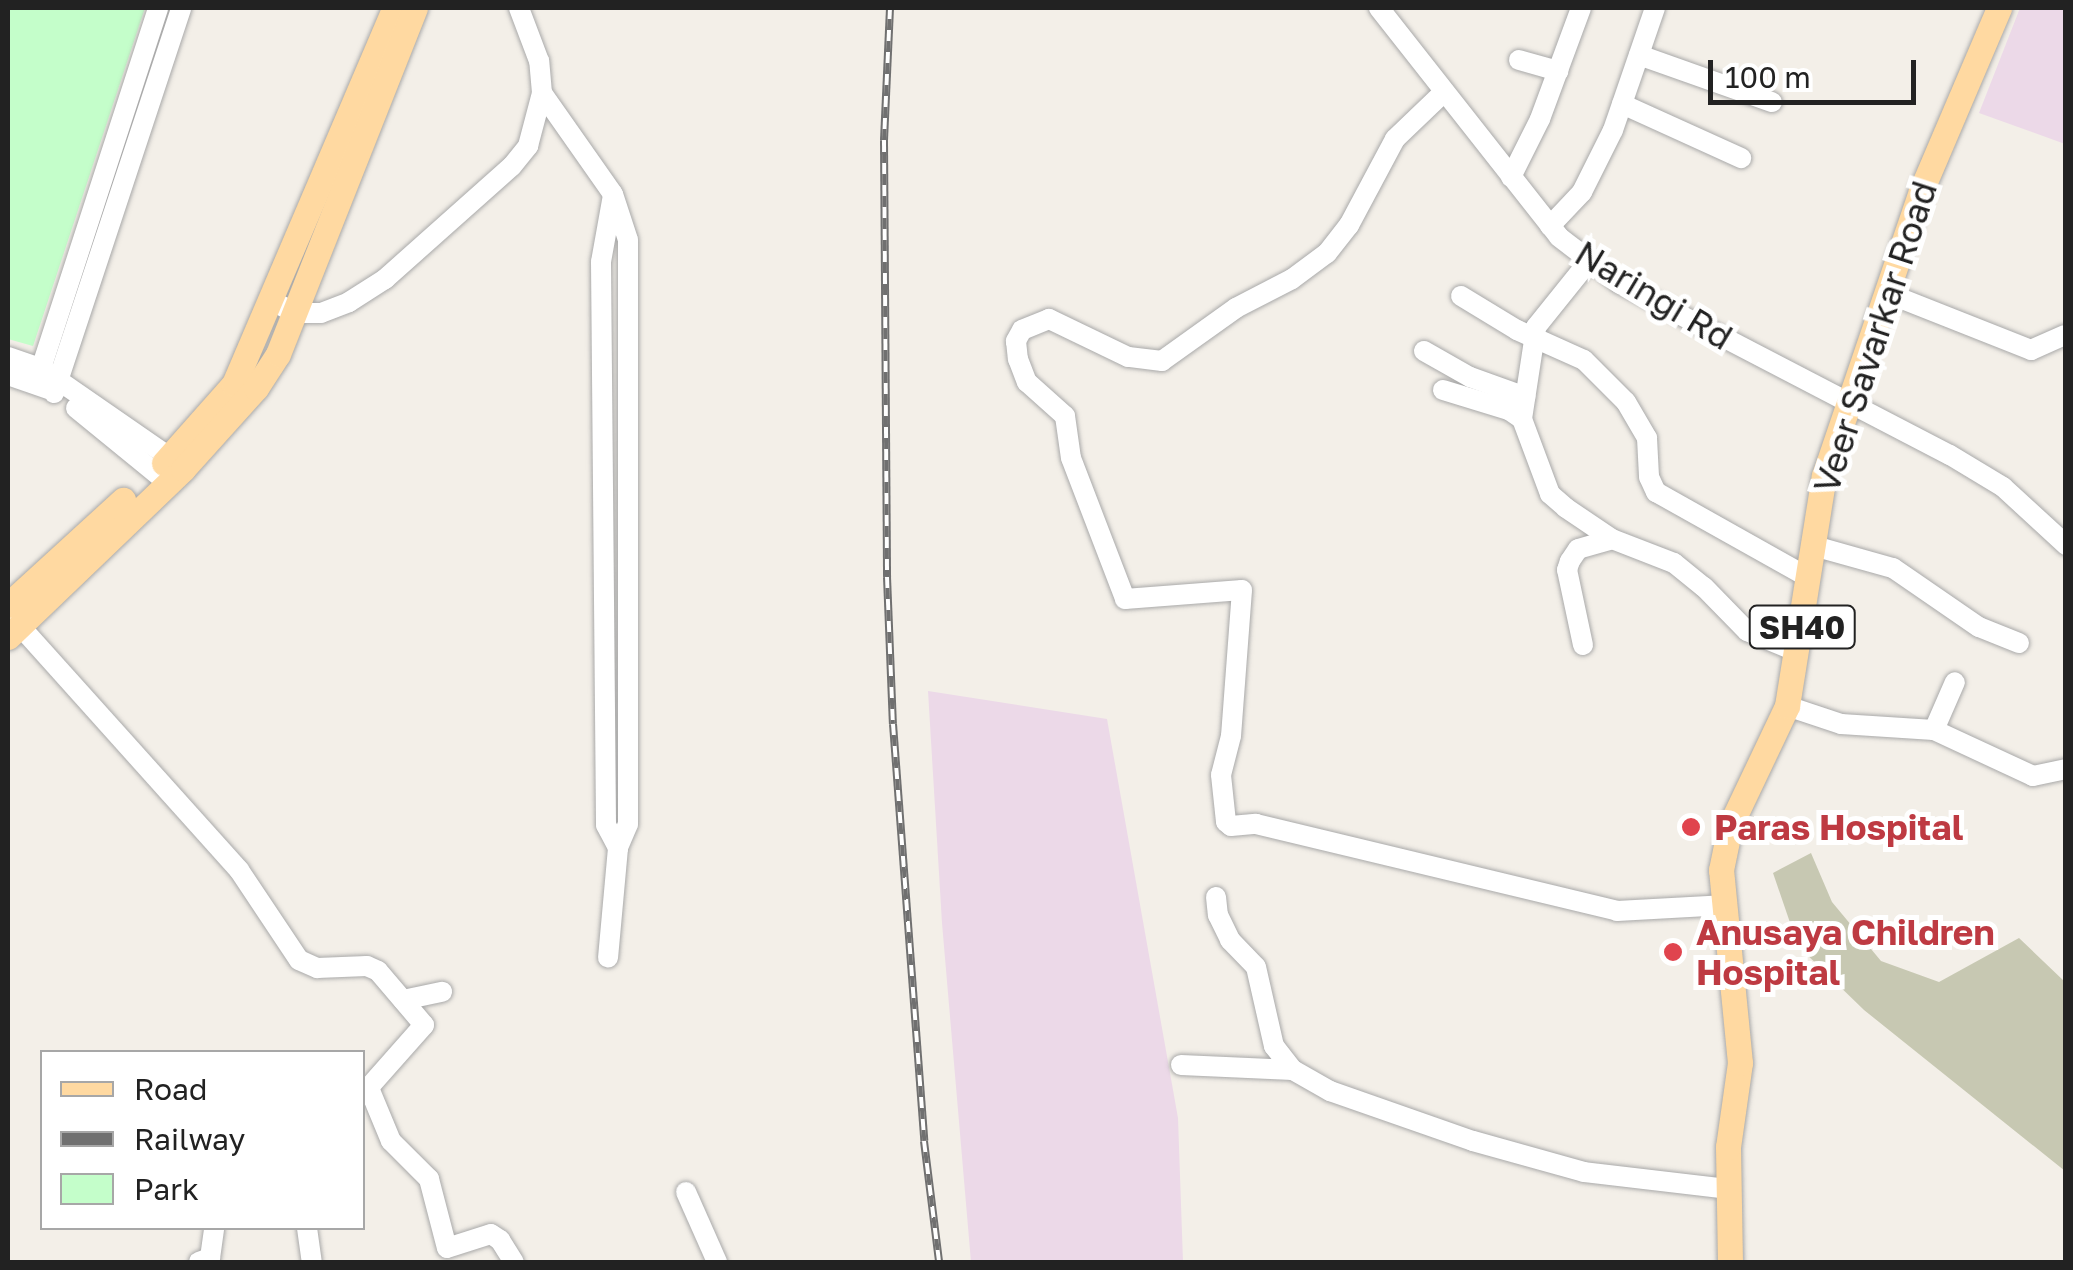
<!DOCTYPE html>
<html>
<head>
<meta charset="utf-8">
<style>
  body { margin:0 }
  #map { position:relative; width:2073px; height:1270px; overflow:hidden; background:#f3efe8; font-family:"Golos Text",sans-serif }
  div>[style] { position:absolute }
  .industrial>* { inset:0; background:#ecd9e8 }
  .construction>* { inset:0; background:#c7c8b2 }
  .park>* { inset:0; background:#c4feca }
  .roads { filter:drop-shadow(0 0 2px #a9a9a9) drop-shadow(0 0 2px #a9a9a9) }
  .minor>* { height:20px; margin:-10px; padding:0 10px; transform-origin:10px; border-radius:10px; background:#fff }
  .major>* { height:25px; margin:-12.5px; padding:0 12.5px; transform-origin:12.5px; border-radius:12.5px; background:#ffd9a1 }
  .rail>* { height:8px; margin-top:-4px; transform-origin:0; background:repeating-linear-gradient(90deg,#fff 0 11px,#707070 0 22px); box-sizing:border-box; border-block:2px solid #707070 }
  .dots>* { width:28px; height:28px; translate:-50% -50%; box-sizing:border-box; border:5px solid #fff; border-radius:50% }
  span { translate:-50% -50%; white-space:nowrap; text-align:center; line-height:1.15; -webkit-text-stroke:10px #fff; paint-order:stroke }
  .shield-label span { padding:2px 8px; background:#fff; border:2px solid; border-radius:8px; -webkit-text-stroke-width:0 }
  .shield-label { font-size:32px; color:#222; font-weight:700 }
  .street-label { font-size:35px; color:#222 }
  .health-label { font-size:35px; color:#be3a42; font-weight:700 }
  .left { translate:0 -50%; text-align:left }
  .frame { position:absolute; inset:0; border:10px solid #222; pointer-events:none }
  .legend { position:absolute; left:40px; top:1050px; width:325px; height:180px; box-sizing:border-box; background:#fff; border:2px solid #a7a7a7; margin:0; padding:12px 18px; list-style:none; font-size:30px; color:#222 }
  .legend li { display:flex; align-items:center; gap:20px; height:50px }
  .legend b { width:50px; border:2px solid #a7a7a7 }
  .scale { position:absolute; left:1708px; top:60px; width:208px; height:45px; box-sizing:border-box; border:5px solid #222; border-top:0; padding-left:12px; font-size:30px; line-height:35px; white-space:nowrap; color:#222; -webkit-text-stroke:8px #fff; paint-order:stroke }
</style>
</head>
<body>
<div id="map">
  <div class="industrial">
    <i style="clip-path:polygon(2020px 8px,2065px 8px,2065px 144px,1979px 113px)"></i>
    <i style="clip-path:polygon(928px 691px,1107px 719px,1178px 1118px,1183px 1262px,971px 1262px,942px 923px)"></i>
  </div>
  <div class="construction">
    <i style="clip-path:polygon(1811px 853px,1832px 902px,1881px 961px,1939px 982px,2019px 938px,2065px 982px,2065px 1171px,1864px 1010px,1798px 946px,1773px 873px)"></i>
  </div>
  <div class="park">
    <i style="clip-path:polygon(8px 8px,145px 8px,33px 346px,8px 339px)"></i>
  </div>
  <div class="roads">
    <div class="minor">
      <i style="left:1379px;top:8px;width:291px;rotate:51.8deg"></i>
      <i style="left:1559px;top:237px;width:76px;rotate:37.5deg"></i>
      <i style="left:1619px;top:283px;width:373px;rotate:27.5deg"></i>
      <i style="left:1950px;top:455px;width:62px;rotate:31.1deg"></i>
      <i style="left:2003px;top:487px;width:86px;rotate:42.6deg"></i>
      <i style="left:1639px;top:55px;width:141px;rotate:19.5deg"></i>
      <i style="left:1519px;top:60px;width:41px;rotate:15.8deg"></i>
      <i style="left:1444px;top:92px;width:68px;rotate:136.2deg"></i>
      <i style="left:1395px;top:139px;width:98px;rotate:118.1deg"></i>
      <i style="left:1349px;top:225px;width:36px;rotate:128deg"></i>
      <i style="left:1327px;top:253px;width:44px;rotate:143.4deg"></i>
      <i style="left:1292px;top:279px;width:63px;rotate:152.6deg"></i>
      <i style="left:1236px;top:308px;width:91px;rotate:144.4deg"></i>
      <i style="left:1162px;top:361px;width:34px;rotate:-173deg"></i>
      <i style="left:1128px;top:357px;width:88px;rotate:-154.3deg"></i>
      <i style="left:1049px;top:319px;width:29px;rotate:158deg"></i>
      <i style="left:1022px;top:330px;width:13px;rotate:119deg"></i>
      <i style="left:1016px;top:341px;width:18px;rotate:84deg"></i>
      <i style="left:1018px;top:359px;width:25px;rotate:69deg"></i>
      <i style="left:1027px;top:382px;width:51px;rotate:41.8deg"></i>
      <i style="left:1065px;top:416px;width:42px;rotate:81.9deg"></i>
      <i style="left:1071px;top:458px;width:151px;rotate:69deg"></i>
      <i style="left:1125px;top:599px;width:117px;rotate:-4.4deg"></i>
      <i style="left:1242px;top:590px;width:146px;rotate:94.3deg"></i>
      <i style="left:1231px;top:736px;width:40px;rotate:104.4deg"></i>
      <i style="left:1221px;top:775px;width:47px;rotate:83.9deg"></i>
      <i style="left:1226px;top:822px;width:6px;rotate:39deg"></i>
      <i style="left:1231px;top:826px;width:25px;rotate:-5deg"></i>
      <i style="left:1256px;top:824px;width:371px;rotate:13.5deg"></i>
      <i style="left:1617px;top:911px;width:109px;rotate:-3.2deg"></i>
      <i style="left:542px;top:93px;width:123px;rotate:54.9deg"></i>
      <i style="left:613px;top:194px;width:48px;rotate:71.9deg"></i>
      <i style="left:628px;top:240px;width:584px;rotate:90deg"></i>
      <i style="left:628px;top:824px;width:26px;rotate:113deg"></i>
      <i style="left:618px;top:848px;width:110px;rotate:95.2deg"></i>
      <i style="left:1622px;top:104px;width:131px;rotate:24.4deg"></i>
      <i style="left:1511px;top:177px;width:65px;rotate:-63.4deg"></i>
      <i style="left:1540px;top:119px;width:118px;rotate:-69.7deg"></i>
      <i style="left:613px;top:195px;width:68px;rotate:100.2deg"></i>
      <i style="left:601px;top:262px;width:563px;rotate:89.49deg"></i>
      <i style="left:606px;top:825px;width:26px;rotate:62deg"></i>
      <i style="left:1550px;top:226px;width:47px;rotate:-46.7deg"></i>
      <i style="left:1582px;top:192px;width:69px;rotate:-63.4deg"></i>
      <i style="left:1613px;top:130px;width:129px;rotate:-71deg"></i>
      <i style="left:1887px;top:293px;width:155px;rotate:21.6deg"></i>
      <i style="left:2031px;top:350px;width:36px;rotate:-24deg"></i>
      <i style="left:1461px;top:296px;width:66px;rotate:31.3deg"></i>
      <i style="left:1517px;top:330px;width:73px;rotate:24.1deg"></i>
      <i style="left:1584px;top:360px;width:59px;rotate:45deg"></i>
      <i style="left:1626px;top:402px;width:42px;rotate:59.7deg"></i>
      <i style="left:1647px;top:438px;width:39px;rotate:87deg"></i>
      <i style="left:1649px;top:477px;width:17px;rotate:65deg"></i>
      <i style="left:1656px;top:492px;width:176px;rotate:29.3deg"></i>
      <i style="left:282px;top:306px;width:14px;rotate:30deg"></i>
      <i style="left:294px;top:313px;width:27px"></i>
      <i style="left:321px;top:313px;width:30px;rotate:-21deg"></i>
      <i style="left:349px;top:302px;width:43px;rotate:-32.6deg"></i>
      <i style="left:385px;top:279px;width:170px;rotate:-41.7deg"></i>
      <i style="left:512px;top:166px;width:26px;rotate:-51deg"></i>
      <i style="left:528px;top:146px;width:55px;rotate:-75.2deg"></i>
      <i style="left:542px;top:93px;width:32px;rotate:-95deg"></i>
      <i style="left:539px;top:61px;width:57px;rotate:-110.7deg"></i>
      <i style="left:1424px;top:351px;width:53px;rotate:29.5deg"></i>
      <i style="left:1470px;top:377px;width:59px;rotate:19.7deg"></i>
      <i style="left:8px;top:357px;width:36px;rotate:19deg"></i>
      <i style="left:42px;top:369px;width:167px;rotate:34.7deg"></i>
      <i style="left:8px;top:375px;width:42px;rotate:19.3deg"></i>
      <i style="left:36px;top:384px;width:395px;rotate:-72deg"></i>
      <i style="left:1443px;top:390px;width:69px;rotate:16.9deg"></i>
      <i style="left:1509px;top:410px;width:16px;rotate:35deg"></i>
      <i style="left:1522px;top:419px;width:80px;rotate:69.5deg"></i>
      <i style="left:1550px;top:494px;width:21px;rotate:41deg"></i>
      <i style="left:1566px;top:508px;width:55px;rotate:34deg"></i>
      <i style="left:1612px;top:539px;width:66px;rotate:21.2deg"></i>
      <i style="left:1674px;top:563px;width:38px;rotate:39deg"></i>
      <i style="left:1704px;top:587px;width:62px;rotate:45.7deg"></i>
      <i style="left:1747px;top:631px;width:55px;rotate:22.4deg"></i>
      <i style="left:54px;top:393px;width:405px;rotate:-71.7deg"></i>
      <i style="left:76px;top:408px;width:119px;rotate:39.2deg"></i>
      <i style="left:1522px;top:419px;width:93px;rotate:-81.3deg"></i>
      <i style="left:1536px;top:327px;width:85px;rotate:-51.2deg"></i>
      <i style="left:1814px;top:546px;width:82px;rotate:15.6deg"></i>
      <i style="left:1893px;top:568px;width:104px;rotate:34.5deg"></i>
      <i style="left:1979px;top:627px;width:43px;rotate:21.8deg"></i>
      <i style="left:12px;top:617px;width:340px;rotate:48.1deg"></i>
      <i style="left:239px;top:870px;width:108px;rotate:56.3deg"></i>
      <i style="left:299px;top:960px;width:20px;rotate:24deg"></i>
      <i style="left:317px;top:968px;width:50px;rotate:-2.3deg"></i>
      <i style="left:367px;top:966px;width:12px;rotate:24deg"></i>
      <i style="left:378px;top:971px;width:71px;rotate:49.6deg"></i>
      <i style="left:424px;top:1025px;width:94px;rotate:131.5deg"></i>
      <i style="left:1583px;top:645px;width:77px;rotate:-102deg"></i>
      <i style="left:1567px;top:570px;width:9px;rotate:-72deg"></i>
      <i style="left:1570px;top:561px;width:14px;rotate:-56deg"></i>
      <i style="left:1578px;top:549px;width:35px;rotate:-16deg"></i>
      <i style="left:1787px;top:706px;width:57px;rotate:18.4deg"></i>
      <i style="left:1841px;top:724px;width:93px;rotate:3.7deg"></i>
      <i style="left:1934px;top:730px;width:109px;rotate:24.9deg"></i>
      <i style="left:2033px;top:776px;width:34px;rotate:-12deg"></i>
      <i style="left:1934px;top:730px;width:52px;rotate:-66.4deg"></i>
      <i style="left:1216px;top:897px;width:18px;rotate:84deg"></i>
      <i style="left:1218px;top:915px;width:28px;rotate:64deg"></i>
      <i style="left:1230px;top:940px;width:37px;rotate:46deg"></i>
      <i style="left:1256px;top:967px;width:81px;rotate:77.2deg"></i>
      <i style="left:1274px;top:1046px;width:31px;rotate:52deg"></i>
      <i style="left:1293px;top:1070px;width:43px;rotate:29.6deg"></i>
      <i style="left:1330px;top:1091px;width:151px;rotate:19.3deg"></i>
      <i style="left:1473px;top:1141px;width:115px;rotate:15.6deg"></i>
      <i style="left:1584px;top:1172px;width:145px;rotate:6.7deg"></i>
      <i style="left:403px;top:1000px;width:40px;rotate:-12deg"></i>
      <i style="left:1181px;top:1065px;width:112px;rotate:2.6deg"></i>
      <i style="left:369px;top:1088px;width:57px;rotate:67.5deg"></i>
      <i style="left:391px;top:1141px;width:54px;rotate:45deg"></i>
      <i style="left:429px;top:1179px;width:71px;rotate:75.4deg"></i>
      <i style="left:447px;top:1248px;width:46px;rotate:-17.7deg"></i>
      <i style="left:491px;top:1234px;width:11px;rotate:34deg"></i>
      <i style="left:500px;top:1240px;width:26px;rotate:58deg"></i>
      <i style="left:686px;top:1192px;width:77px;rotate:66.1deg"></i>
      <i style="left:307px;top:1228px;width:34px;rotate:82deg"></i>
      <i style="left:199px;top:1262px;width:12px;rotate:-20deg"></i>
      <i style="left:210px;top:1258px;width:30px;rotate:-82deg"></i>
    </div>
    <div class="major">
      <i style="left:164px;top:463px;width:106px;rotate:-48.5deg"></i>
      <i style="left:234px;top:384px;width:409px;rotate:-66.9deg"></i>
      <i style="left:8px;top:605px;width:156px;rotate:-42.4deg"></i>
      <i style="left:8px;top:637px;width:243px;rotate:-43.8deg"></i>
      <i style="left:183px;top:469px;width:109px;rotate:-48deg"></i>
      <i style="left:256px;top:388px;width:40px;rotate:-57.1deg"></i>
      <i style="left:278px;top:354px;width:372px;rotate:-68.4deg"></i>
      <i style="left:1730px;top:1262px;width:115px;rotate:-91deg"></i>
      <i style="left:1728px;top:1147px;width:85px;rotate:-81.9deg"></i>
      <i style="left:1740px;top:1063px;width:194px;rotate:-95.6deg"></i>
      <i style="left:1721px;top:870px;width:45px;rotate:-78.4deg"></i>
      <i style="left:1730px;top:826px;width:133px;rotate:-64.6deg"></i>
      <i style="left:1787px;top:706px;width:233px;rotate:-80.9deg"></i>
      <i style="left:1824px;top:476px;width:301px;rotate:-71.2deg"></i>
      <i style="left:1921px;top:191px;width:199px;rotate:-66.9deg"></i>
    </div>
  </div>
  <div class="rail">
    <i style="left:890px;top:8px;width:133px;rotate:92.6deg"></i>
    <i style="left:884px;top:141px;width:436px;rotate:89.6deg"></i>
    <i style="left:887px;top:577px;width:147px;rotate:87.7deg"></i>
    <i style="left:893px;top:724px;width:418px;rotate:85.7deg"></i>
    <i style="left:924px;top:1141px;width:122px;rotate:82.9deg"></i>
  </div>
  <div class="dots">
    <i style="left:1691px;top:827px;background:#e0444e"></i>
    <i style="left:1673px;top:952px;background:#e0444e"></i>
  </div>
  <div class="shield-label">
    <span style="left:1802px;top:627px">SH40</span>
  </div>
  <div class="street-label">
    <span style="left:1654px;top:295px;rotate:31deg">Naringi Rd</span>
    <span style="left:1875px;top:337px;rotate:-72deg">Veer Savarkar Road</span>
  </div>
  <div class="health-label">
    <span class="left" style="left:1714px;top:827px">Paras Hospital</span>
    <span class="left" style="left:1696px;top:952px">Anusaya Children<br>Hospital</span>
  </div>
  <div class="frame"></div>
  <ul class="legend">
  <li><b style="height:12px;background:#ffd9a1"></b>Road</li>
  <li><b style="height:12px;background:#707070"></b>Railway</li>
  <li><b style="height:28px;background:#c4feca"></b>Park</li>
  </ul>
  <div class="scale">100 m</div>
</div>
</body>
</html>
